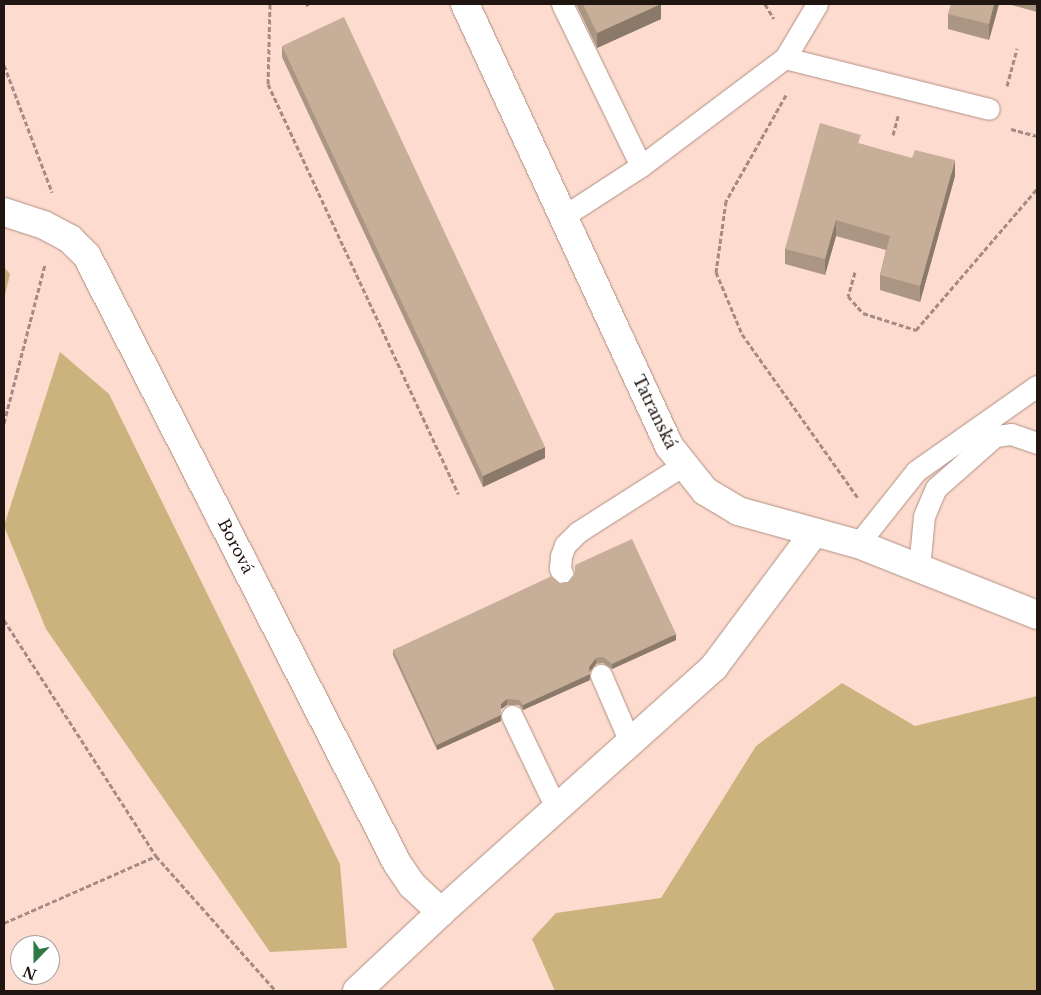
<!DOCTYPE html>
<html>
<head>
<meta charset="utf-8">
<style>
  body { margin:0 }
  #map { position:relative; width:1041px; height:995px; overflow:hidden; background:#fddbce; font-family:"Libre Baskerville",serif }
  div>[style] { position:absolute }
  .green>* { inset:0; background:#cbb37e }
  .path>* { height:3px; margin-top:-1.5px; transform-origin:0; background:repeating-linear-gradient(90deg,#a58c83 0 5px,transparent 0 7.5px) }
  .roads { filter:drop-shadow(0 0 1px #af9084) drop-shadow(0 0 1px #af9084) }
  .service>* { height:21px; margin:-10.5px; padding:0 10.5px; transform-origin:10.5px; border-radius:10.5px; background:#fff }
  .minor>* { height:28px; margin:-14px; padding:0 14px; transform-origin:14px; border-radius:14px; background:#fff }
  .tertiary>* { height:28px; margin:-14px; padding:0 14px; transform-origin:14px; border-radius:14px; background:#fff }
  .wall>* { inset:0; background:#aa9683 }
  .shaded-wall>* { inset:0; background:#8b7a6a }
  .building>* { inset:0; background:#c6ae98 }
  span { translate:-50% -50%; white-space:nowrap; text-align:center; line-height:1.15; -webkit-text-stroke:4px #fff; paint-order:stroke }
  .street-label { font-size:16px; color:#201510 }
  .frame { position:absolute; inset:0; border:5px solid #201510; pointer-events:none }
  .north { position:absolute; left:10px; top:935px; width:50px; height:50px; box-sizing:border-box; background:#fff; border:1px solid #a6a19f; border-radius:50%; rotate:202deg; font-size:14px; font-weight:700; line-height:20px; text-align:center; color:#201510 }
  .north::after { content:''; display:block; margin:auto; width:18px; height:22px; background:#2f7946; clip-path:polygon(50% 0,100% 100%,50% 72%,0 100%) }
</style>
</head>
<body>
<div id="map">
  <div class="green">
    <i style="clip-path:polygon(4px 267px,10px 274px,4px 299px)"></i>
    <i style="clip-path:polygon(60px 352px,109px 394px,340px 864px,347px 948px,270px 952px,46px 629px,4px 526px)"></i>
    <i style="clip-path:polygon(842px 683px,915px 726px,1037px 696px,1037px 991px,555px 991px,532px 939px,556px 913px,661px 898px,756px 746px)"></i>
  </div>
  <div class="path">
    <i style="left:270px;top:4px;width:80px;rotate:91.4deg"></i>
    <i style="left:268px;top:84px;width:452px;rotate:65.1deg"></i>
    <i style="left:765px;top:4px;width:17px;rotate:59deg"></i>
    <i style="left:4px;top:65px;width:136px;rotate:69.3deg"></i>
    <i style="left:1007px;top:86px;width:39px;rotate:-75deg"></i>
    <i style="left:786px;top:95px;width:122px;rotate:119.5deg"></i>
    <i style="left:726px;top:201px;width:72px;rotate:98deg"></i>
    <i style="left:716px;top:272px;width:67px;rotate:67.2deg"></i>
    <i style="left:742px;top:334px;width:201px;rotate:54.7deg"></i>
    <i style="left:1011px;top:129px;width:27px;rotate:15deg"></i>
    <i style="left:893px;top:135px;width:20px;rotate:-75deg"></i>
    <i style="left:855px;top:272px;width:25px;rotate:106deg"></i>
    <i style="left:848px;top:296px;width:23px;rotate:49deg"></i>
    <i style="left:863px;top:313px;width:56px;rotate:17.8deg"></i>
    <i style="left:916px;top:330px;width:186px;rotate:-49.4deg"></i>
    <i style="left:4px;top:423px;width:164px;rotate:-75.5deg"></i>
    <i style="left:4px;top:620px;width:281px;rotate:57.2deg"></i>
    <i style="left:156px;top:856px;width:181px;rotate:48.4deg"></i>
    <i style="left:4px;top:923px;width:166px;rotate:-23.8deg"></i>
  </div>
  <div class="roads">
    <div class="service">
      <i style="left:562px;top:4px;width:180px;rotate:64deg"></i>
      <i style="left:785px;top:58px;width:63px;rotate:-59.3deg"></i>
      <i style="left:564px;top:216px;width:92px;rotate:-33deg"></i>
      <i style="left:641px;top:166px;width:180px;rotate:-36.9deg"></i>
      <i style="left:785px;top:58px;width:210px;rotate:14deg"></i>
      <i style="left:858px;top:544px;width:93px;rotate:-51.5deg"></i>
      <i style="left:916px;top:471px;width:148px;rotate:-35.1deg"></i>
      <i style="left:919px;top:568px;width:52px;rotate:-84.5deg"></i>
      <i style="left:924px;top:516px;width:30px;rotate:-67deg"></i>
      <i style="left:936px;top:488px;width:79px;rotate:-41.4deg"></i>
      <i style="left:995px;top:436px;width:16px;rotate:-7deg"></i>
      <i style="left:1011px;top:434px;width:28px;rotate:19deg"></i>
      <i style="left:563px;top:576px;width:9px;rotate:-111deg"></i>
      <i style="left:560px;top:568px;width:12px;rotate:-85deg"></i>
      <i style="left:561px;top:556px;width:12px;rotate:-70deg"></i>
      <i style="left:565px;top:545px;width:18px;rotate:-45deg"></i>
      <i style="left:578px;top:532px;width:125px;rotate:-32.5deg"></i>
      <i style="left:601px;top:675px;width:73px;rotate:66.6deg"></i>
      <i style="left:512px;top:716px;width:102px;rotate:64.4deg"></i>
    </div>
    <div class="minor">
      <i style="left:4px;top:212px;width:42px;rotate:18deg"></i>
      <i style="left:44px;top:225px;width:30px;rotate:28deg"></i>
      <i style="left:70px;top:239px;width:24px;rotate:45deg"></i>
      <i style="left:87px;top:256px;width:682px;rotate:62.95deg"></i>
      <i style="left:397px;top:863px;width:27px;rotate:56deg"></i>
      <i style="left:412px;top:885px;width:40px;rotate:43deg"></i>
      <i style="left:357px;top:991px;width:115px;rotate:-43.2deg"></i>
      <i style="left:441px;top:912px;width:367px;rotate:-41.9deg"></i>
      <i style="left:714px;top:667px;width:167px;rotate:-53.3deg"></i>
    </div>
    <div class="tertiary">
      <i style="left:465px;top:4px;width:487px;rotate:65.2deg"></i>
      <i style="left:669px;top:446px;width:58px;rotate:51.3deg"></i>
      <i style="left:705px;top:491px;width:39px;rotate:31deg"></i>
      <i style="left:738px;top:511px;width:124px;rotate:15.4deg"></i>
      <i style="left:858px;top:544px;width:193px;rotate:21.6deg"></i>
    </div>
  </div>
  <div class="wall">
    <i style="clip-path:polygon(576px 4px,661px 4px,661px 19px,597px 48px)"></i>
    <i style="clip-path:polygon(999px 4px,989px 40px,948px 29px,948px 14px)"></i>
    <i style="clip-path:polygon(1008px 4px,1037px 4px,1037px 12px)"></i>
    <i style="clip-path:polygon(282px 46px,545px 458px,483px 487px,282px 57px)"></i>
    <i style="clip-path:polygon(861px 144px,955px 176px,920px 302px,880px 290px,880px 275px,886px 250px,836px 236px,825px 275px,785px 264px,785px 249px)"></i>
    <i style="clip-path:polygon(575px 565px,676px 640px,612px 669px,603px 663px,596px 664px,589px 672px,590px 680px,523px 710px,519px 705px,507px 705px,501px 709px,501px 721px,437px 750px,393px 655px,393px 650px,560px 583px,568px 582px,575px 573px)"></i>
  </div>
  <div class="shaded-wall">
    <i style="clip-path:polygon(306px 4px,312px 4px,306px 7px)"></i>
    <i style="clip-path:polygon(661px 4px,661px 19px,597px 48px,597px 33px)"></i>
    <i style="clip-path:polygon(994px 4px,999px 4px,989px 40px,989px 24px)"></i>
    <i style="clip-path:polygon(955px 160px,955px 176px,920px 302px,920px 286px)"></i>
    <i style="clip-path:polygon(836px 220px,836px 236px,825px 275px,825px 259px)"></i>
    <i style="clip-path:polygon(545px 447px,545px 458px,483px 487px,483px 476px)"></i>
    <i style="clip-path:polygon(676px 634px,676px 640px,612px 669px,612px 664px)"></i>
    <i style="clip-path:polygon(596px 658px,596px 664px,589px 673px,589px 667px)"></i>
    <i style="clip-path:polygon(590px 674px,590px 680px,523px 710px,523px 705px)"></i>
    <i style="clip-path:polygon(507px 699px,507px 705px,501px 709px,501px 721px,437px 750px,437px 745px,501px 704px)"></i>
  </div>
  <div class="building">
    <i style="clip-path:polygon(583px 4px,661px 4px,597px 33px)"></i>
    <i style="clip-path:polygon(951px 4px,994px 4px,989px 24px,948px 14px)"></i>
    <i style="clip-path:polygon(344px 17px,545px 447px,483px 476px,282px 46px)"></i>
    <i style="clip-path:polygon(820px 123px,861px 135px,858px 143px,912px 158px,915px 150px,955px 160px,920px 286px,880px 275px,890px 236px,836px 220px,825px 259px,785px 249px)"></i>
    <i style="clip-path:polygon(632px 539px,676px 634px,612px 664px,603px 657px,596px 658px,589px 667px,590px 674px,523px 705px,519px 700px,507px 699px,501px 704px,501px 715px,437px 745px,393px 650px,552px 576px,560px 583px,568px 582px,575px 573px,575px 565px)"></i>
  </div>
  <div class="street-label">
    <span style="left:655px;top:412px;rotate:64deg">Tatranská</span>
    <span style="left:236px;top:546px;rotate:63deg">Borová</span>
  </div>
  <div class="frame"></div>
  <div class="north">N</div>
</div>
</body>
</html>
